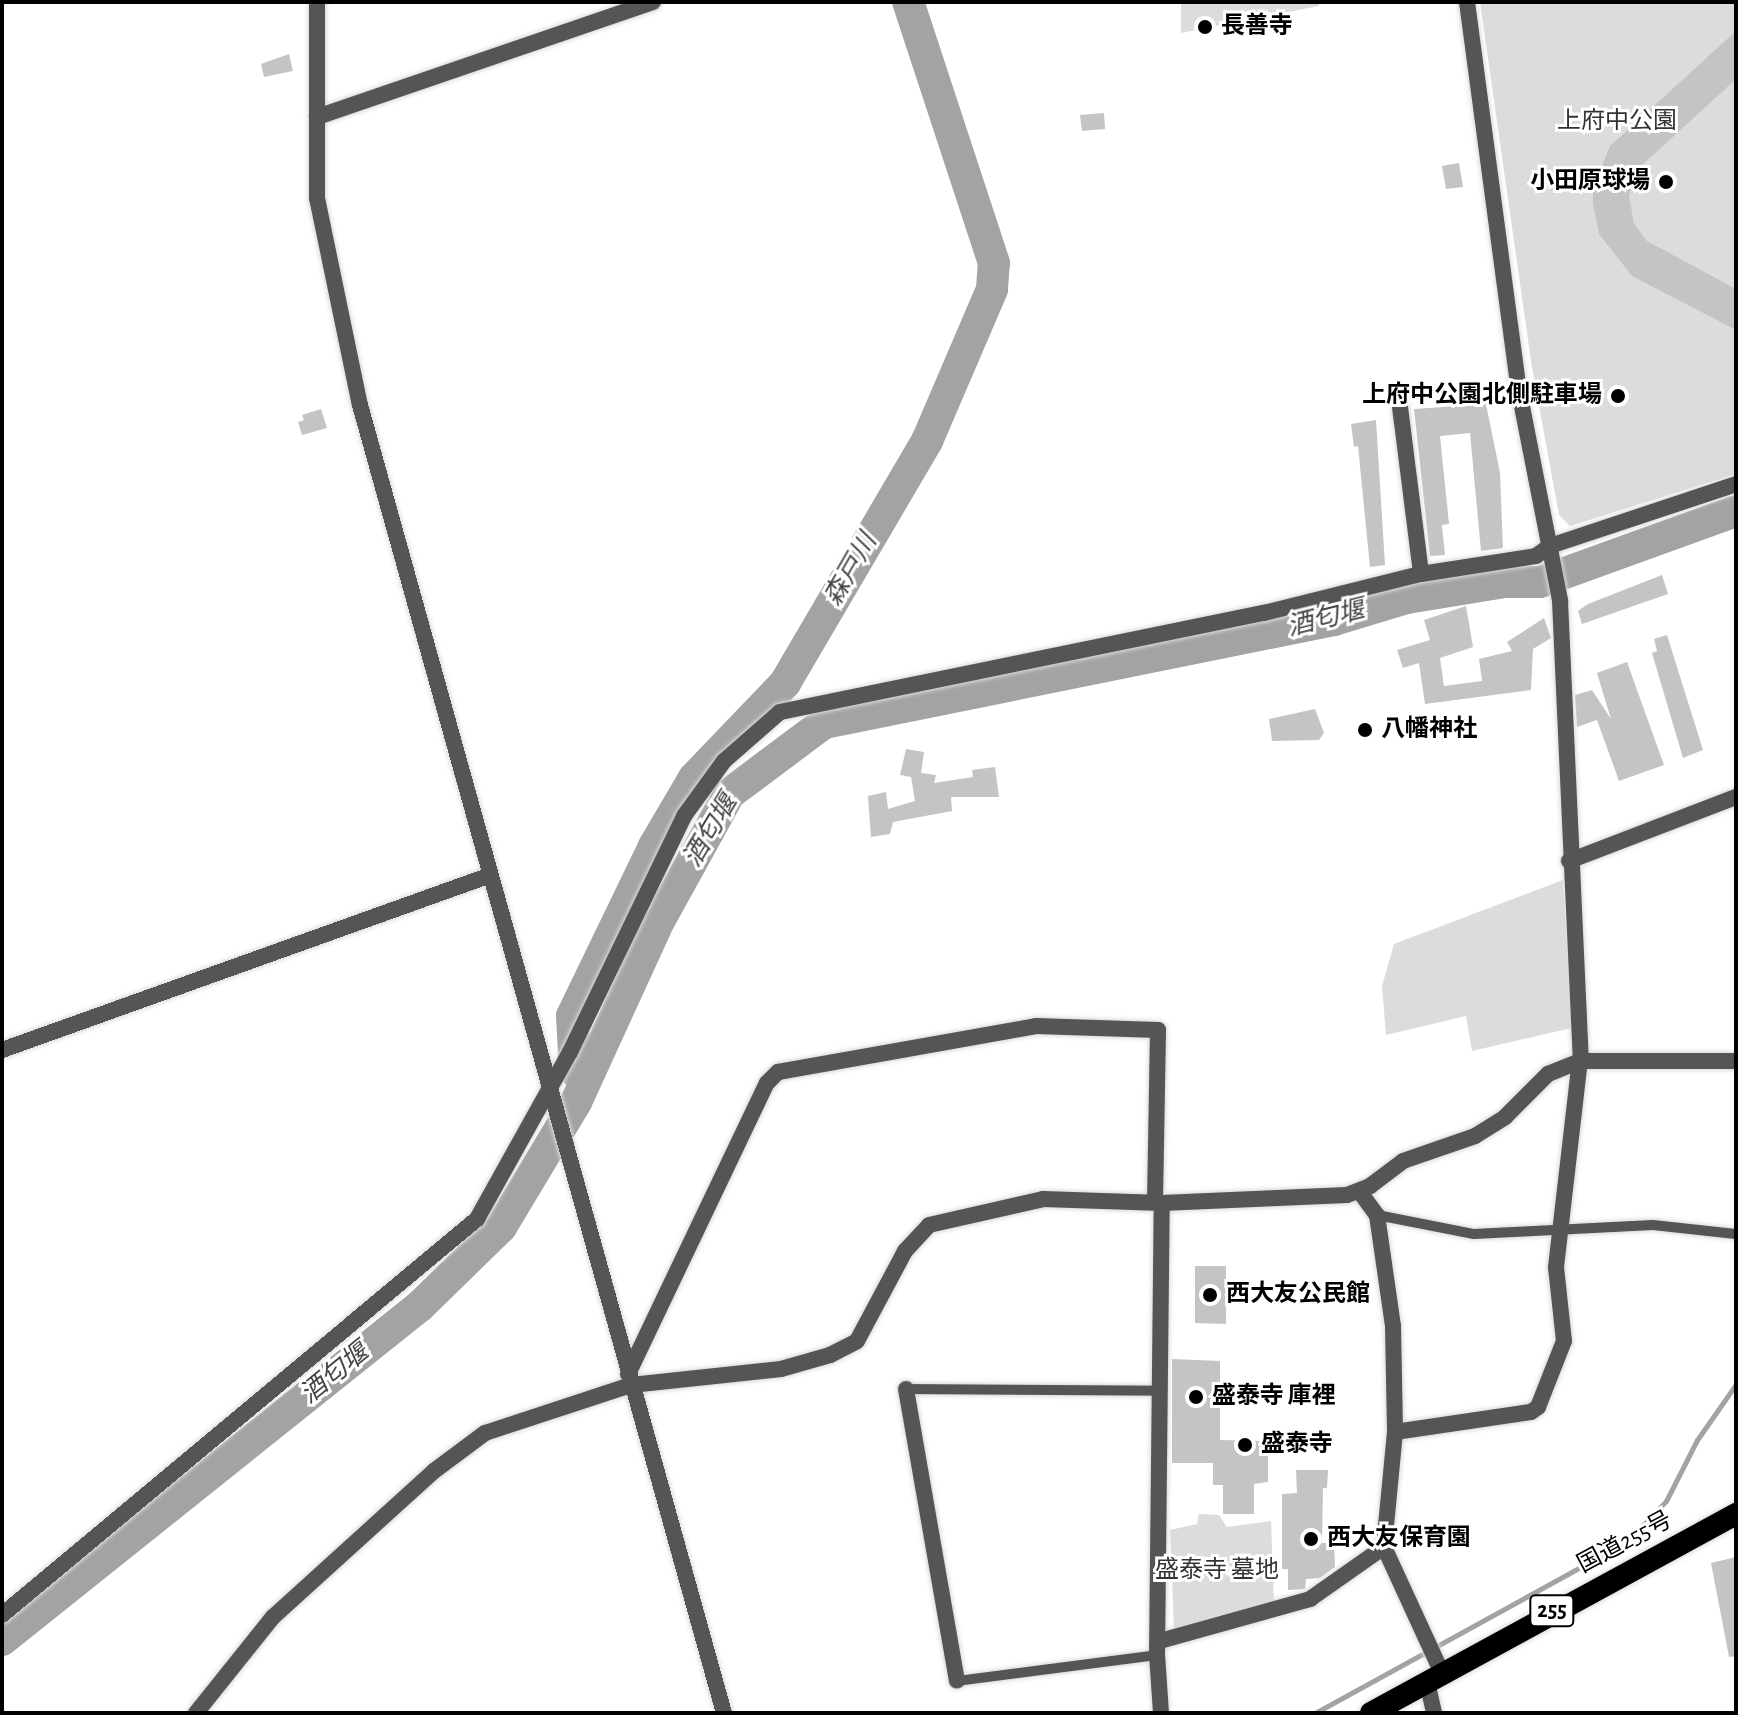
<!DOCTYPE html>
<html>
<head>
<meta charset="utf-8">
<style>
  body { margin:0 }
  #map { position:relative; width:1738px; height:1715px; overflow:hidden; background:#fff; font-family:"Alegreya Sans","Noto Sans JP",sans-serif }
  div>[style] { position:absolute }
  .green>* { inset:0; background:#dcdcdc }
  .stream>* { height:5px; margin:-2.5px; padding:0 2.5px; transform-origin:2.5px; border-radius:2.5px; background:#a3a3a3 }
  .river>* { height:32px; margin:-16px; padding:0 16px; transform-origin:16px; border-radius:16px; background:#a3a3a3 }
  .building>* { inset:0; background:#c4c4c4 }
  .roads { filter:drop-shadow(0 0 2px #dbdbdb) drop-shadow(0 0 2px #dbdbdb) }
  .service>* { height:10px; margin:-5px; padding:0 5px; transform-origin:5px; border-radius:5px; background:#555 }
  .minor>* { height:16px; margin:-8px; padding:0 8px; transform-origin:8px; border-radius:8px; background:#555 }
  .tertiary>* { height:16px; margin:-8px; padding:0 8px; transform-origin:8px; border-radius:8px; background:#555 }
  .trunk>* { height:22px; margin:-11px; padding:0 11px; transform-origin:11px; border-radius:11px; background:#000 }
  .dots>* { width:22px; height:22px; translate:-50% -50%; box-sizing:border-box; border:4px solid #fff; border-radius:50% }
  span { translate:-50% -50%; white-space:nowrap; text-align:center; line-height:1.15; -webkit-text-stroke:6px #fff; paint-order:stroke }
  .shield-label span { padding:2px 6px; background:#fff; border:2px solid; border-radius:6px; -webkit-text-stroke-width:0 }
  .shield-label { font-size:22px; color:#000; font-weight:700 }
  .poi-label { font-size:24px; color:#000; font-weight:700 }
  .left { translate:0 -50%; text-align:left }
  .right { translate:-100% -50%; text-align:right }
  .park-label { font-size:24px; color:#333 }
  .street-label { font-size:24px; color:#000 }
  .water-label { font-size:26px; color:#444; font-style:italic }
  .frame { position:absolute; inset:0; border:4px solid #000; pointer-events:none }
</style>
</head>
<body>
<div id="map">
  <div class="green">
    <i style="clip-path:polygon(1181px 2px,1318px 2px,1319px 6px,1181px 33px)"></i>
    <i style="clip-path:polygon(1480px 2px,1736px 2px,1736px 474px,1570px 526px,1559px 515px,1532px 368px)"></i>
    <i style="clip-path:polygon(1563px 880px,1572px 1028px,1472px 1051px,1466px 1016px,1386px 1035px,1382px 986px,1394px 944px)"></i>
    <i style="clip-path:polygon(1199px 1514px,1219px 1515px,1227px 1527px,1271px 1521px,1274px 1604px,1174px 1630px,1170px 1530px,1197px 1524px)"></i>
  </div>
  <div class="stream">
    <i style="left:1315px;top:1713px;width:357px;rotate:-28.8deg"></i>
    <i style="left:1628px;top:1541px;width:55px;rotate:-46.5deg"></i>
    <i style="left:1666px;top:1501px;width:68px;rotate:-63.1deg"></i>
    <i style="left:1697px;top:1440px;width:68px;rotate:-55.1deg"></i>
  </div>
  <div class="river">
    <i style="left:575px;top:1071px;width:55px;rotate:-93.1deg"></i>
    <i style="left:572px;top:1016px;width:189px;rotate:-64.2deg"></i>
    <i style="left:654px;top:846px;width:79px;rotate:-59.5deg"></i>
    <i style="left:694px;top:778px;width:132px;rotate:-46.2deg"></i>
    <i style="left:785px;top:683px;width:281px;rotate:-59.6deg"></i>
    <i style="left:927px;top:441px;width:165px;rotate:-66.8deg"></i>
    <i style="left:992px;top:289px;width:26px;rotate:-86deg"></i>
    <i style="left:994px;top:263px;width:275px;rotate:-108.2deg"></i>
    <i style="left:2px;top:1640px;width:535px;rotate:-38.63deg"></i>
    <i style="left:420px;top:1306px;width:113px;rotate:-44.3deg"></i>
    <i style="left:501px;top:1227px;width:146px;rotate:-59deg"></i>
    <i style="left:576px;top:1102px;width:199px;rotate:-65.4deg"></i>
    <i style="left:659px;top:921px;width:145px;rotate:-61.1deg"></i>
    <i style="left:729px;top:794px;width:119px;rotate:-36.8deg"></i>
    <i style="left:824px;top:723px;width:520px;rotate:-11.42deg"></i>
    <i style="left:1334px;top:620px;width:76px;rotate:-16.8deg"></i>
    <i style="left:1407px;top:598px;width:99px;rotate:-9.3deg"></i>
    <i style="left:1505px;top:582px;width:35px"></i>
    <i style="left:1540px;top:582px;width:208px;rotate:-19.9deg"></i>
  </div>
  <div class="building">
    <i style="clip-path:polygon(1736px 31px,1736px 79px,1639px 168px,1629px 195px,1634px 224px,1647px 241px,1736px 289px,1736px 330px,1632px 276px,1599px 234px,1593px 204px,1593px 188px,1610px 146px)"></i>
    <i style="clip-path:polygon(289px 54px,293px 71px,264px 77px,261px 64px)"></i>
    <i style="clip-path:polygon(1104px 113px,1105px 129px,1082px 131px,1080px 115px)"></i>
    <i style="clip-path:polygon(1459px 163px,1463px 187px,1446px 189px,1442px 166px)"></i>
    <i style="clip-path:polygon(1486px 404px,1500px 473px,1503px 548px,1481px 551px,1470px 433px,1440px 436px,1449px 524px,1442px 525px,1445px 555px,1430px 556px,1414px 409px)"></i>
    <i style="clip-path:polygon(321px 409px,327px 428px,302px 435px,298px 422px,304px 420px,302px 415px)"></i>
    <i style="clip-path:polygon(1376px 420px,1385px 565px,1370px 567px,1358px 446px,1354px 447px,1351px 424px)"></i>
    <i style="clip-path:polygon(1662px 575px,1668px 594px,1582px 624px,1578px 611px,1588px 604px)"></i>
    <i style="clip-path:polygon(1466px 606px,1473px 647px,1440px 658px,1444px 686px,1482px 681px,1479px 659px,1512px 651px,1507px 642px,1544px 618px,1551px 638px,1533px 649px,1531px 690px,1425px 704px,1419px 663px,1403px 668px,1397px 650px,1430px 640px,1424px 620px)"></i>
    <i style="clip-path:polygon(1667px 635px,1703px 750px,1683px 758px,1652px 653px,1657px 651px,1654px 639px)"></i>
    <i style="clip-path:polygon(1627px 662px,1664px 765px,1619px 781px,1597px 720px,1577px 727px,1575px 695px,1592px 690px,1611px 719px,1597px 673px)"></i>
    <i style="clip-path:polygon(1315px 709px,1324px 733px,1319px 740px,1272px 741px,1269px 719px)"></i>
    <i style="clip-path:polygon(906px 749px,924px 752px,921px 773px,936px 775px,934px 783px,973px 777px,972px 770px,995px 767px,999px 797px,951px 797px,952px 811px,893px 822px,890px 834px,871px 837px,868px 796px,886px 792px,888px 809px,915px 801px,911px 777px,900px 775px)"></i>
    <i style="clip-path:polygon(1195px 1266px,1226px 1266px,1226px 1324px,1195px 1323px)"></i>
    <i style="clip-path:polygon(1172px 1359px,1220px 1361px,1220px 1440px,1268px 1441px,1268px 1482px,1254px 1484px,1254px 1514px,1223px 1514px,1223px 1485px,1213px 1485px,1213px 1463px,1172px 1463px)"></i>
    <i style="clip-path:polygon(1296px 1470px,1328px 1470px,1327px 1488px,1323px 1488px,1322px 1543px,1334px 1543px,1335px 1567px,1320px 1578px,1306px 1579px,1305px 1589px,1288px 1590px,1288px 1569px,1282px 1569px,1282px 1494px,1297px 1493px)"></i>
    <i style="clip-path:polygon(1736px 1557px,1736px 1656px,1729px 1657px,1711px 1563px)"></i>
  </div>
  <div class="roads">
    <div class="service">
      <i style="left:1377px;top:1215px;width:99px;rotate:11.1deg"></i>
      <i style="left:1474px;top:1234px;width:179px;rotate:-2.9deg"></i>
      <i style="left:1653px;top:1225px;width:83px;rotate:6.2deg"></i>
      <i style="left:906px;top:1389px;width:255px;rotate:0.4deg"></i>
      <i style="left:957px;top:1681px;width:202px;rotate:-7.4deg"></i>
    </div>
    <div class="minor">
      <i style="left:317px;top:117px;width:355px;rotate:-18.9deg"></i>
      <i style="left:1400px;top:407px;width:168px;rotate:82.8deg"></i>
      <i style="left:1569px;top:861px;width:179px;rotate:-21deg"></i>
      <i style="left:2px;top:1050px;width:516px;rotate:-19.7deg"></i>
      <i style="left:1360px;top:1192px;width:29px;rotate:54deg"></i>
      <i style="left:1377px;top:1215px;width:112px;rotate:81.8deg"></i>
      <i style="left:1393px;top:1326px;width:106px;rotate:88.9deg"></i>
      <i style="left:1395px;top:1432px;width:116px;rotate:95.5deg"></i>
      <i style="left:1384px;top:1547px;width:141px;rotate:65.3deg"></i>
      <i style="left:628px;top:1374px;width:322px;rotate:-64.5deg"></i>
      <i style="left:767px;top:1083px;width:16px;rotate:-45deg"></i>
      <i style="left:778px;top:1072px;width:262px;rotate:-10.1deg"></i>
      <i style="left:1036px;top:1026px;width:122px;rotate:1.9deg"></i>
      <i style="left:1158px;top:1030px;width:172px;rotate:91deg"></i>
      <i style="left:906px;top:1389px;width:296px;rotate:80.1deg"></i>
      <i style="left:1395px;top:1432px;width:137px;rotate:-8.4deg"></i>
      <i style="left:1531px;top:1412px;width:9px;rotate:-36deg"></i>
      <i style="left:1538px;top:1407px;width:71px;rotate:-68.5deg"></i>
      <i style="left:1564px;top:1341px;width:74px;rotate:-96.2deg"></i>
      <i style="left:1556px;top:1267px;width:207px;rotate:-83.4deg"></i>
      <i style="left:2px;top:1615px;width:618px;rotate:-39.82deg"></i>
      <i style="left:477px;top:1219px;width:191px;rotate:-60.9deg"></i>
      <i style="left:570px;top:1052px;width:262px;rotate:-64.2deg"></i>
      <i style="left:684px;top:816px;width:68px;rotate:-54deg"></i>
      <i style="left:724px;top:761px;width:74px;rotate:-41.2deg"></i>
      <i style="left:780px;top:712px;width:494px;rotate:-11.6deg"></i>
      <i style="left:1264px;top:613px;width:162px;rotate:-14deg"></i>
      <i style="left:1421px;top:574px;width:116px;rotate:-8.9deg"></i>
      <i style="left:1536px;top:556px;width:17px;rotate:-36deg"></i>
      <i style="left:1550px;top:546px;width:196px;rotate:-18.4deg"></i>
      <i style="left:1160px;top:1641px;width:156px;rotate:-15.6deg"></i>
      <i style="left:1310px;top:1599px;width:90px;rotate:-35.1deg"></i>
      <i style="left:1427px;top:1682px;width:32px;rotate:77deg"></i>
      <i style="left:1161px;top:1713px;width:58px;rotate:-93.9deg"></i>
      <i style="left:1157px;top:1655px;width:452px;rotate:-89.4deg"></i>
    </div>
    <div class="tertiary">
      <i style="left:317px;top:2px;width:196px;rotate:90deg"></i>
      <i style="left:317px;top:198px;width:211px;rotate:78.3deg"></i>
      <i style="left:360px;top:405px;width:1358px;rotate:74.45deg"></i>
      <i style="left:1467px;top:2px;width:387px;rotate:82.4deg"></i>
      <i style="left:1518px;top:386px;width:219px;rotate:78.9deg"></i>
      <i style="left:1560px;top:601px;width:460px;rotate:87.4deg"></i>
      <i style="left:196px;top:1713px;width:123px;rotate:-51.3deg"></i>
      <i style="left:273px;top:1617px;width:217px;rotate:-42.2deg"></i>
      <i style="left:434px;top:1471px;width:64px;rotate:-36.7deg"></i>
      <i style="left:485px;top:1433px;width:154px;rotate:-18.2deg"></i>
      <i style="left:631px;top:1385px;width:151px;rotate:-6.1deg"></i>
      <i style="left:781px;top:1369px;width:51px;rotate:-15.9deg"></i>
      <i style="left:830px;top:1355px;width:30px;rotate:-27deg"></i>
      <i style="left:857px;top:1341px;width:102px;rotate:-61.9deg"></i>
      <i style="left:905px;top:1251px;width:35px;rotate:-47deg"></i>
      <i style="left:929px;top:1225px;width:117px;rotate:-12.8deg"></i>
      <i style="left:1043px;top:1199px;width:119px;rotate:1.9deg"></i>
      <i style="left:1162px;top:1203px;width:185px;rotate:-2.5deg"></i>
      <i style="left:1347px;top:1195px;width:25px;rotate:-21deg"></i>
      <i style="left:1370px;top:1186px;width:41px;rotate:-37.1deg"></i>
      <i style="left:1403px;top:1161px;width:76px;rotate:-19.1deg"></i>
      <i style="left:1475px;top:1136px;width:36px;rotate:-32deg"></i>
      <i style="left:1505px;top:1117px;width:61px;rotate:-45deg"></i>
      <i style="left:1548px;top:1074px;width:35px;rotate:-22deg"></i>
      <i style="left:1580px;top:1061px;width:156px"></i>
    </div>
    <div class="trunk">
      <i style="left:1371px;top:1713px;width:416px;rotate:-28.6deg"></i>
    </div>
  </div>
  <div class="dots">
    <i style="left:1205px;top:27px;background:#000"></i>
    <i style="left:1666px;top:182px;background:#000"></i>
    <i style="left:1618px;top:396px;background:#000"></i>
    <i style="left:1365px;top:730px;background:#000"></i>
    <i style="left:1210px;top:1295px;background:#000"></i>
    <i style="left:1196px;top:1397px;background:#000"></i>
    <i style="left:1245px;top:1445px;background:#000"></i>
    <i style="left:1311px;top:1539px;background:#000"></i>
  </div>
  <div class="shield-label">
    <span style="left:1552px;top:1611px">255</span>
  </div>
  <div class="poi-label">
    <span class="left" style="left:1221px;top:27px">長善寺</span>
    <span class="right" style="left:1650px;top:182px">小田原球場</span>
    <span class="right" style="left:1602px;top:396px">上府中公園北側駐車場</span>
    <span class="left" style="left:1381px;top:730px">八幡神社</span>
    <span class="left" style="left:1226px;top:1295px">西大友公民館</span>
    <span class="left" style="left:1212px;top:1397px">盛泰寺 庫裡</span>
    <span class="left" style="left:1261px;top:1445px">盛泰寺</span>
    <span class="left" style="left:1327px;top:1539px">西大友保育園</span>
  </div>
  <div class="park-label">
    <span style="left:1617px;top:122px">上府中公園</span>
    <span style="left:1217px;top:1571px">盛泰寺 墓地</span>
  </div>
  <div class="street-label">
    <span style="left:1625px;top:1543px;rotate:-28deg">国道255号</span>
  </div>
  <div class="water-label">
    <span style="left:851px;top:570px;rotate:-60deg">森戸川</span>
    <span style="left:1326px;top:619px;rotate:-14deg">酒匂堰</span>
    <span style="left:711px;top:831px;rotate:-59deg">酒匂堰</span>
    <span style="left:335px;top:1374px;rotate:-39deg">酒匂堰</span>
  </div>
  <div class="frame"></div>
</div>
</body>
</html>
